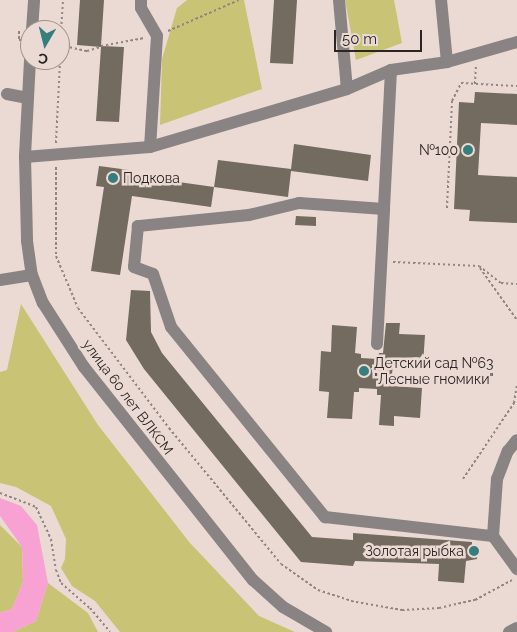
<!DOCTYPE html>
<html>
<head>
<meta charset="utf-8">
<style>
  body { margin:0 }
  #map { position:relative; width:517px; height:632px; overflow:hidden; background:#ebdad3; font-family:Raleway,sans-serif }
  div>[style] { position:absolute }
  .green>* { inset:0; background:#c9c376 }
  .water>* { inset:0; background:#f7a2d2 }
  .building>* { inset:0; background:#736b5f }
  .path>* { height:2px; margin-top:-1px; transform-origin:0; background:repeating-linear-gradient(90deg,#918581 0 2.5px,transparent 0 5px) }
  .minor>* { height:12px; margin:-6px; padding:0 6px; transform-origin:6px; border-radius:6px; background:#8a8383 }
  .dots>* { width:14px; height:14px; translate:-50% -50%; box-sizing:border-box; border:2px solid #ebdad3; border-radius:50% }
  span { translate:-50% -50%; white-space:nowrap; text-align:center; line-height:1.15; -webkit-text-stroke:5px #ebdad3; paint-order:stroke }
  .poi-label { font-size:14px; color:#2b2523 }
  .right { translate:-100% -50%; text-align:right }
  .left { translate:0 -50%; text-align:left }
  .street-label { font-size:14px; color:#2b2523 }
  .north { position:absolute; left:20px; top:20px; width:50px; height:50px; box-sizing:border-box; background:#ebdad3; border:1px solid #9e928d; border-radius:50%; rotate:188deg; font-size:14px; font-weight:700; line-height:20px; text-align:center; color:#2b2523 }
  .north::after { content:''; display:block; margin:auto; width:18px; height:22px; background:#357e7d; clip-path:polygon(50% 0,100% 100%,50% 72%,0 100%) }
  .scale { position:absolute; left:334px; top:30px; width:88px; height:22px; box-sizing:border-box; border:2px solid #2b2523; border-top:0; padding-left:6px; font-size:15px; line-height:18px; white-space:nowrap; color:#2b2523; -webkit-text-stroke:4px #ebdad3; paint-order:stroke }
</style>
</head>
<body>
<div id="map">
  <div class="green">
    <i style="clip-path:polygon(187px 0,244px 0,262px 89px,160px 125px,162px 59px,177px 8px)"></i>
    <i style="clip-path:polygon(345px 0,394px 0,402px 43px,356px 60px)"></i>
    <i style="clip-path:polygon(21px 304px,98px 425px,190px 543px,259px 616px,295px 632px,120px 632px,95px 601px,72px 586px,61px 568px,65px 559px,66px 539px,51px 506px,16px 487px,0 483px,0 372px,7px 370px)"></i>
    <i style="clip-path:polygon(0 525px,22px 547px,23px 582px,12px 609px,0 613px)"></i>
    <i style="clip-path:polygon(48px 583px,88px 613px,98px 632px,13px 632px,36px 621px)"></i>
  </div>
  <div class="water">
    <i style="clip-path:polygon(0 498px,21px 506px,37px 525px,48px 583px,36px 621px,13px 632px,0 632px,0 613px,12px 609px,23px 582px,22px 547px,0 516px)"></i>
  </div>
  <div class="building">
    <i style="clip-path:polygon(80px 0,104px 0,101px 46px,124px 47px,119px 122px,96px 121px,101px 47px,77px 45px)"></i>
    <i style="clip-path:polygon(274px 0,297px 0,293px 64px,270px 63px)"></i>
    <i style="clip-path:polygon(475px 92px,517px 94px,517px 125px,481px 123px,478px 175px,517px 177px,517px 223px,469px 221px,470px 210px,454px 209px,459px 102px,474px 103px)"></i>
    <i style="clip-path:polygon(294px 144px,371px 155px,368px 181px,291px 171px,288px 197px,214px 187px,218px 160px,291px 169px)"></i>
    <i style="clip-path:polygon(99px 166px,129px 170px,129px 175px,214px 187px,211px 207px,132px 196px,120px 275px,91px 271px,104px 187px,96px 186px)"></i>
    <i style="clip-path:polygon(296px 216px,316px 217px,316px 226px,295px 225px)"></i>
    <i style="clip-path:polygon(131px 290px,150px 291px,151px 332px,162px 353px,312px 537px,353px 540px,353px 533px,472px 542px,472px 545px,478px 546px,477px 559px,466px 561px,464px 583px,438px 581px,439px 564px,355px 561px,353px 566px,301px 562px,144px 369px,126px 340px)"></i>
    <i style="clip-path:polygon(386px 323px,400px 323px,399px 334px,425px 335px,423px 365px,393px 363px,391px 386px,422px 388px,420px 418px,394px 416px,394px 426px,379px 425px,381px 395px,377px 395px,377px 389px,359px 388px,359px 392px,354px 392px,352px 419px,327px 418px,329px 392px,319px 391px,321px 351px,331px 352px,332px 325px,357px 327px,355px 353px,361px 354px,361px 358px,378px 359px,379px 353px,383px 353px)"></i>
  </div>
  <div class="path">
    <i style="left:19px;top:31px;width:9px;rotate:90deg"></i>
    <i style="left:19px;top:40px;width:6px"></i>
    <i style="left:168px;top:31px;width:77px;rotate:-23.6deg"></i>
    <i style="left:60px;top:45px;width:28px;rotate:13deg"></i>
    <i style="left:87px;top:51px;width:15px;rotate:-16deg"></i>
    <i style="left:101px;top:46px;width:44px;rotate:-10.5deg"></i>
    <i style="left:60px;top:49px;width:49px;rotate:-86.5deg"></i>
    <i style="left:475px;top:84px;width:18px;rotate:-87deg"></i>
    <i style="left:56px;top:143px;width:83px;rotate:-87.2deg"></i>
    <i style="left:56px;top:167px;width:89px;rotate:90deg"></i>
    <i style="left:56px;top:256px;width:56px;rotate:67.1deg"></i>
    <i style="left:78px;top:308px;width:151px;rotate:52.8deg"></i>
    <i style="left:169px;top:428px;width:176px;rotate:50.5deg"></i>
    <i style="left:281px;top:564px;width:45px;rotate:35.1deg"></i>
    <i style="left:318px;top:590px;width:40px;rotate:18deg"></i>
    <i style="left:356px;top:602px;width:47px;rotate:9.9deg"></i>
    <i style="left:402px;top:610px;width:37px;rotate:-3deg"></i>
    <i style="left:439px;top:608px;width:37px;rotate:-13deg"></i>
    <i style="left:475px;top:600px;width:42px;rotate:-28.4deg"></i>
    <i style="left:447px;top:208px;width:107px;rotate:-87.3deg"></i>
    <i style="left:452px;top:101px;width:20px;rotate:-63deg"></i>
    <i style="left:461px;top:83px;width:56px;rotate:3.1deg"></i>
    <i style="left:393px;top:262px;width:86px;rotate:2.7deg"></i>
    <i style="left:479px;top:266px;width:28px;rotate:38deg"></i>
    <i style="left:501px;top:283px;width:16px;rotate:4deg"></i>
    <i style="left:480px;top:268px;width:64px;rotate:54.6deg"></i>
    <i style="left:463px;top:479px;width:92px;rotate:-56.1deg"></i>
    <i style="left:514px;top:403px;width:19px;rotate:-81deg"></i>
    <i style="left:0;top:493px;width:39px;rotate:21deg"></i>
    <i style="left:36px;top:507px;width:35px;rotate:65deg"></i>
    <i style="left:51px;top:539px;width:31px;rotate:81deg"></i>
    <i style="left:56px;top:570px;width:14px;rotate:69deg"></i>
    <i style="left:61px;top:583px;width:38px;rotate:41deg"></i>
    <i style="left:90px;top:608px;width:31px;rotate:50deg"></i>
  </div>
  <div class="minor">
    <i style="left:141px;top:0;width:8px;rotate:90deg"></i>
    <i style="left:141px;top:8px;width:32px;rotate:60deg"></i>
    <i style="left:157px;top:36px;width:111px;rotate:93.6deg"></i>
    <i style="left:339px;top:0;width:89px;rotate:84.9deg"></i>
    <i style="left:32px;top:30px;width:30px;rotate:-86deg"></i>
    <i style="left:30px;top:60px;width:97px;rotate:93deg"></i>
    <i style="left:25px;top:157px;width:84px;rotate:88.6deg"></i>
    <i style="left:27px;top:241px;width:34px;rotate:82deg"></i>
    <i style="left:32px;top:275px;width:30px;rotate:69deg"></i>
    <i style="left:43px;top:303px;width:76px;rotate:57.4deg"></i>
    <i style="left:84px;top:367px;width:272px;rotate:51.6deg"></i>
    <i style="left:253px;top:580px;width:40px;rotate:42deg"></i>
    <i style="left:283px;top:607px;width:50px;rotate:30.2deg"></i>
    <i style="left:447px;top:62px;width:73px;rotate:-15.9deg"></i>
    <i style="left:391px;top:70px;width:139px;rotate:92.9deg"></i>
    <i style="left:384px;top:209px;width:85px;rotate:-176deg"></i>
    <i style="left:299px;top:203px;width:51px;rotate:166.5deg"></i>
    <i style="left:249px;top:215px;width:112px;rotate:174.3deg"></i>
    <i style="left:138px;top:226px;width:41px;rotate:95.6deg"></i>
    <i style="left:134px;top:267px;width:20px;rotate:20deg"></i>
    <i style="left:153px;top:274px;width:56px;rotate:71.2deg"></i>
    <i style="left:171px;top:327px;width:245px;rotate:51deg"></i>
    <i style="left:325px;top:517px;width:169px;rotate:6.5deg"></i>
    <i style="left:493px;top:536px;width:41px;rotate:54deg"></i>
    <i style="left:7px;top:94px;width:21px;rotate:11deg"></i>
    <i style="left:25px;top:157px;width:125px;rotate:-4.6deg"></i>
    <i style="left:150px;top:147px;width:205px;rotate:-16.4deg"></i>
    <i style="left:347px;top:89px;width:48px;rotate:-23.4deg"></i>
    <i style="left:391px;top:70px;width:57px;rotate:-8.1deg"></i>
    <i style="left:447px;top:62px;width:62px;rotate:-95.5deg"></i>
    <i style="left:0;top:280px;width:32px;rotate:-9deg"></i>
    <i style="left:377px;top:344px;width:135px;rotate:-87deg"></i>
    <i style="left:493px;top:536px;width:57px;rotate:-86deg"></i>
    <i style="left:497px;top:479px;width:30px;rotate:-69deg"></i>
    <i style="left:508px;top:451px;width:14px;rotate:-51deg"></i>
    <i style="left:509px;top:632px;width:9px;rotate:-27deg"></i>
  </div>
  <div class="dots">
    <i style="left:468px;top:150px;background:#357e7d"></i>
    <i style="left:113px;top:178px;background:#357e7d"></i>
    <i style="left:364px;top:371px;background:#357e7d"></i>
    <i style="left:474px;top:551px;background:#357e7d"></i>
  </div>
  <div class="poi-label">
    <span class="right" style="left:458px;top:150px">№100</span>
    <span class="left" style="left:123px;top:178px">Подкова</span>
    <span class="left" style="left:374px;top:371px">Детский сад №63<br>"Лесные гномики"</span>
    <span class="right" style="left:464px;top:551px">Золотая рыбка</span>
  </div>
  <div class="street-label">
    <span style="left:128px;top:397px;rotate:53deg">улица 60 лет ВЛКСМ</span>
  </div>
  <div class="north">С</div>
  <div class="scale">50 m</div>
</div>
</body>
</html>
